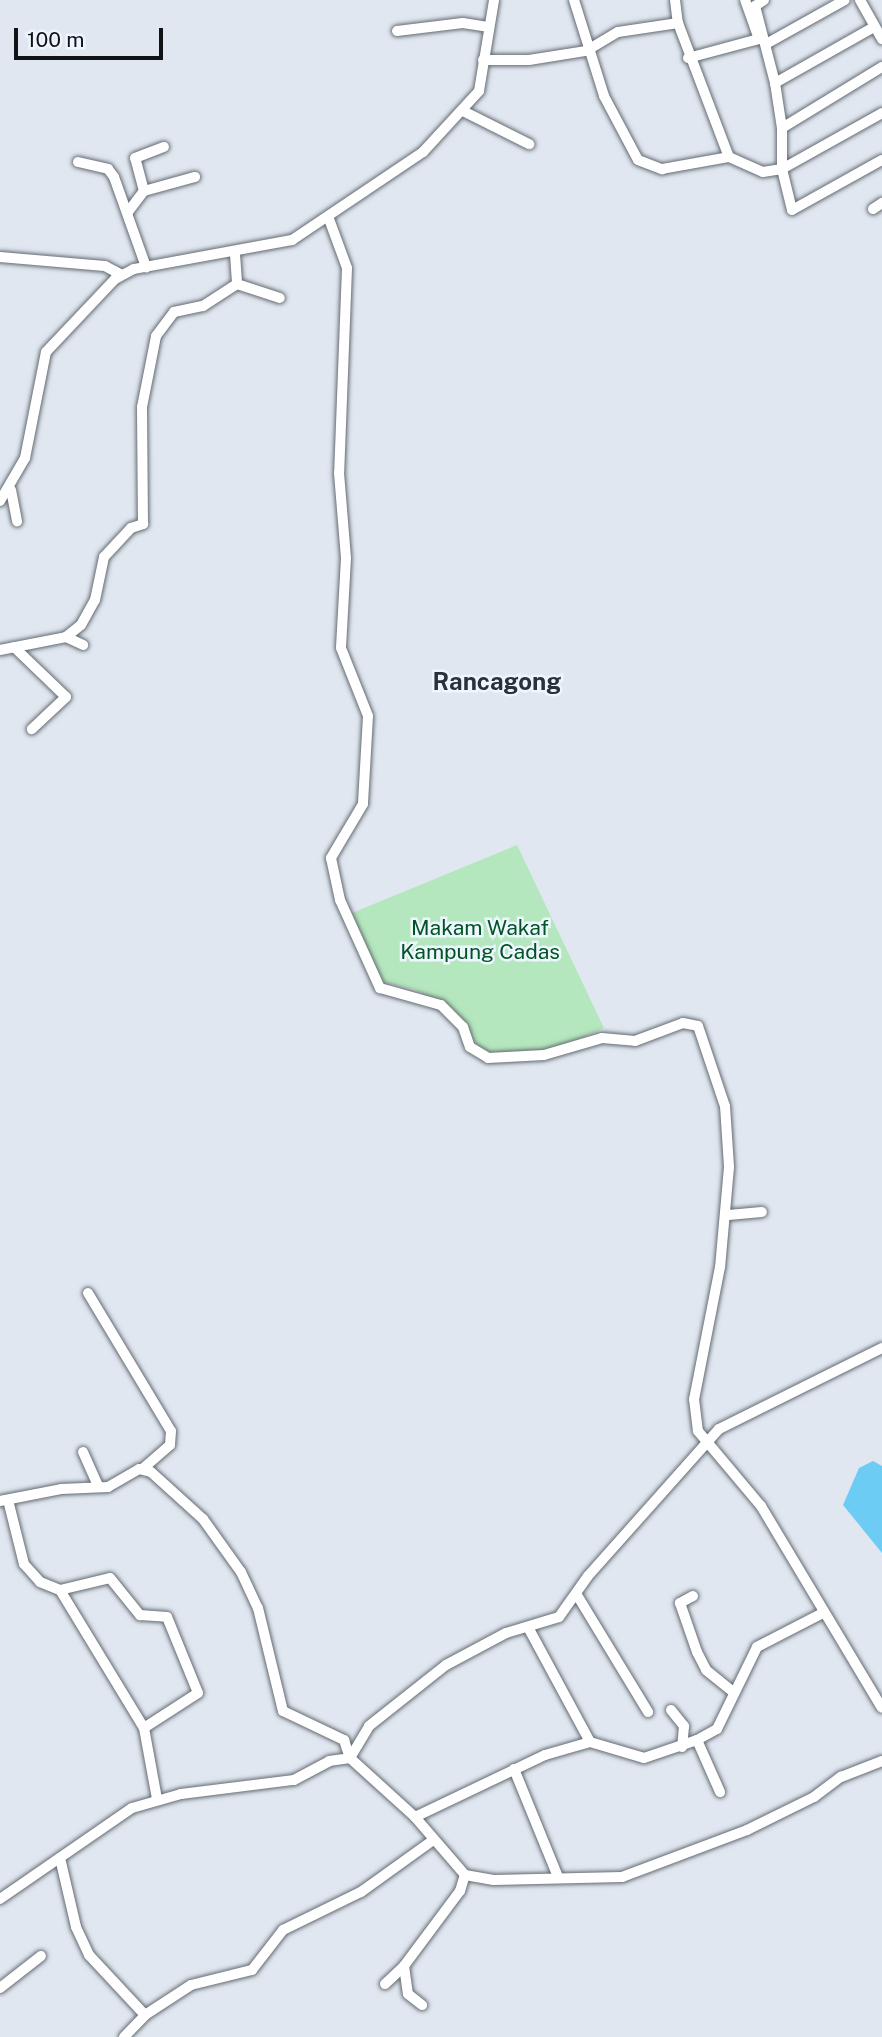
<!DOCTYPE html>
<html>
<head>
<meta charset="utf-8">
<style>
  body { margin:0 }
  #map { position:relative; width:882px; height:2037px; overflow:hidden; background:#e0e7f0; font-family:"Public Sans",sans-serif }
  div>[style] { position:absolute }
  .green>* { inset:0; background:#b4e7bd }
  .water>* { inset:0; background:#6cccf4 }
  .roads { filter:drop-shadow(0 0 2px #646b72) drop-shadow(0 0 2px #646b72) }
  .street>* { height:10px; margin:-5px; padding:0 5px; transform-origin:5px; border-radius:5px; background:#fff }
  span { translate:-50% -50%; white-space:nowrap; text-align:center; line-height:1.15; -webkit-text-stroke:5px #edf5fe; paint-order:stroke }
  .park-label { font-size:21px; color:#005421 }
  .quarter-label { font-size:24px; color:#2b3138; font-weight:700 }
  .scale { position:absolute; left:14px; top:28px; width:149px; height:32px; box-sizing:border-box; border:4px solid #111316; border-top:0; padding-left:9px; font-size:21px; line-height:24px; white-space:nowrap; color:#111316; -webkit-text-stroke:5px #edf5fe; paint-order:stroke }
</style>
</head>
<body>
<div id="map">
  <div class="green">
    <i style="clip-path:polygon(517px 845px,604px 1028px,555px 1049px,484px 1054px,451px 1008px,414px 989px,377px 981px,352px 913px)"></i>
  </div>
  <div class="water">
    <i style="clip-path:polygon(873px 1461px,882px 1466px,882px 1553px,843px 1505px,859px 1468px)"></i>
  </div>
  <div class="roads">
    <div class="street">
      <i style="left:574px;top:0;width:101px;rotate:72.6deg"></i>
      <i style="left:604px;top:96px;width:72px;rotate:62deg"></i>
      <i style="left:638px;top:160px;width:26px;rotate:21deg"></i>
      <i style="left:662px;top:169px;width:68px;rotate:-10.2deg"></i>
      <i style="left:675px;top:0;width:23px;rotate:83deg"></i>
      <i style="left:764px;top:0;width:11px;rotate:146deg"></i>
      <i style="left:755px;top:6px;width:80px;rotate:75.4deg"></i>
      <i style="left:775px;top:83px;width:114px;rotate:-29.5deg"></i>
      <i style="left:860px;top:0;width:45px;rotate:60.6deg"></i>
      <i style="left:397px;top:31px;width:66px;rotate:-6.9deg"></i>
      <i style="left:463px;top:23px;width:25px;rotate:9deg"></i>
      <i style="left:766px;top:44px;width:90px;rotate:-29.1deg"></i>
      <i style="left:688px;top:58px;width:73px;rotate:-15deg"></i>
      <i style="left:759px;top:39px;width:41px;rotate:-109.7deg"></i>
      <i style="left:483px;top:60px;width:46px"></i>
      <i style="left:529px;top:60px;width:58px;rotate:-9deg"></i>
      <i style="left:586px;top:51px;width:37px;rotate:-31deg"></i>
      <i style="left:618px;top:32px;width:61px;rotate:-8.5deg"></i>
      <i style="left:678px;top:23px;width:143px;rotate:69.2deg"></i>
      <i style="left:729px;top:157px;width:37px;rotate:24deg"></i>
      <i style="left:763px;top:172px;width:19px;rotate:-9deg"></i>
      <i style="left:782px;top:169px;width:42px;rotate:76.3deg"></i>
      <i style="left:792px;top:210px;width:103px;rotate:-29.1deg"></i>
      <i style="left:775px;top:83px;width:46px;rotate:81.2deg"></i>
      <i style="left:782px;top:128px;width:117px;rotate:-31.4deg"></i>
      <i style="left:465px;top:112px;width:72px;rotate:26.6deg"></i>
      <i style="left:782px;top:128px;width:41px;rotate:90deg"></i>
      <i style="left:782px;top:169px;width:115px;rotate:-29.2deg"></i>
      <i style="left:78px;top:162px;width:31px;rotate:13deg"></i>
      <i style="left:108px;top:169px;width:10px;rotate:53deg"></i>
      <i style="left:114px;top:177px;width:96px;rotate:70.4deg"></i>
      <i style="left:144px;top:191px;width:34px;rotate:-105deg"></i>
      <i style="left:135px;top:158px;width:31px;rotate:-21deg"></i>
      <i style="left:873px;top:209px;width:11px;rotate:-34deg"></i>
      <i style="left:128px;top:212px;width:26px;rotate:-53deg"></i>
      <i style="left:144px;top:191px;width:53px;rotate:-15.4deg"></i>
      <i style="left:329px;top:219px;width:52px;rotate:69.8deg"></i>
      <i style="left:347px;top:268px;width:205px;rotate:92.2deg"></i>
      <i style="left:339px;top:473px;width:85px;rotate:85.3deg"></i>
      <i style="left:346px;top:558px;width:90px;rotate:93.2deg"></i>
      <i style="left:341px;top:648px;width:73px;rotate:68.3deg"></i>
      <i style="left:368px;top:716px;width:88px;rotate:93.3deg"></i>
      <i style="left:363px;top:804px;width:63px;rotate:120.7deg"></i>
      <i style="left:331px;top:858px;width:43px;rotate:77.9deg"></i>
      <i style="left:340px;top:900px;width:97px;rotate:65.6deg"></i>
      <i style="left:380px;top:988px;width:63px;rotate:15.6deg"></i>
      <i style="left:441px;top:1005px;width:31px;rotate:45deg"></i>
      <i style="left:463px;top:1027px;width:21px;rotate:71deg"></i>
      <i style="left:470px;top:1047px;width:21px;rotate:31deg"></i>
      <i style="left:488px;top:1058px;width:56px;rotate:-3.1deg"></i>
      <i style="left:544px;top:1055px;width:60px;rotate:-16.3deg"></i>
      <i style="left:602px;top:1038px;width:33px;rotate:5deg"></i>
      <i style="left:635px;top:1041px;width:51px;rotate:-20.6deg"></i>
      <i style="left:683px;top:1023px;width:15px;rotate:11deg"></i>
      <i style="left:698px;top:1026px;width:84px;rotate:71.4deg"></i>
      <i style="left:725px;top:1106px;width:61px;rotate:86.2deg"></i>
      <i style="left:729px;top:1167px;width:100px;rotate:95.1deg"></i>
      <i style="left:720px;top:1267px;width:135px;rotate:101.1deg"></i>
      <i style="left:694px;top:1399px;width:32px;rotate:83deg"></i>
      <i style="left:698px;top:1431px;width:98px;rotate:50deg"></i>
      <i style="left:761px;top:1506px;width:235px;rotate:59.1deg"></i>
      <i style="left:235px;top:254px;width:30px;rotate:86deg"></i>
      <i style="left:237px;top:284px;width:45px;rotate:18deg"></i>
      <i style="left:0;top:257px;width:105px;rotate:4.9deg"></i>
      <i style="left:105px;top:266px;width:17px;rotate:28deg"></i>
      <i style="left:11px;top:490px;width:32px;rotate:79deg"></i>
      <i style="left:0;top:501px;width:50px;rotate:-59.8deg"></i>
      <i style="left:25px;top:458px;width:108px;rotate:-78.8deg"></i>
      <i style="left:46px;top:352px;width:100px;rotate:-46.6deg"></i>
      <i style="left:115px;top:279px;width:21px;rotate:-28deg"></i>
      <i style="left:134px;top:269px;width:161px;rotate:-10.4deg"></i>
      <i style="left:292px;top:240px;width:158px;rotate:-33.9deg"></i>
      <i style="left:423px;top:152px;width:83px;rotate:-47.4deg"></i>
      <i style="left:479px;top:91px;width:92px;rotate:-80.6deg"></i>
      <i style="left:66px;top:637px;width:19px;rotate:-39deg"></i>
      <i style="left:81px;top:625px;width:29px;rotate:-61deg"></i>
      <i style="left:95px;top:600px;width:44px;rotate:-78.2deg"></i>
      <i style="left:104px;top:557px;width:40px;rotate:-47deg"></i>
      <i style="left:131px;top:528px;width:13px;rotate:-18deg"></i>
      <i style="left:143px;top:524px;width:117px;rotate:-90.5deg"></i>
      <i style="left:142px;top:407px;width:72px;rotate:-78.8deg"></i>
      <i style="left:156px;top:336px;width:30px;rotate:-53deg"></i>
      <i style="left:174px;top:312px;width:30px;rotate:-12deg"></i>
      <i style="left:203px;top:306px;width:40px;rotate:-32.9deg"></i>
      <i style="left:14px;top:647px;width:72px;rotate:43.9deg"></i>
      <i style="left:66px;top:697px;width:47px;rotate:136.7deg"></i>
      <i style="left:0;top:650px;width:67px;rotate:-11.1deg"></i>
      <i style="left:66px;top:637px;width:19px;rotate:25deg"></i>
      <i style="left:728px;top:1215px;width:34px;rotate:-5deg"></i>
      <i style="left:88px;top:1293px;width:161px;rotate:59deg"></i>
      <i style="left:171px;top:1431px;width:14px;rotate:94deg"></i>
      <i style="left:170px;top:1445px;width:35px;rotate:139deg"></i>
      <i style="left:83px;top:1452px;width:37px;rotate:66deg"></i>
      <i style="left:8px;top:1500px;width:66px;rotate:76deg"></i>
      <i style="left:24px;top:1564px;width:24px;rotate:48deg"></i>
      <i style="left:40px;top:1582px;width:22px;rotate:22deg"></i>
      <i style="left:60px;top:1590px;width:162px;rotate:58.7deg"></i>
      <i style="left:144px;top:1728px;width:72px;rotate:79.6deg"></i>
      <i style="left:0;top:1501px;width:62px;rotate:-11.1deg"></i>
      <i style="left:61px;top:1489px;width:47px;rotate:-2.4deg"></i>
      <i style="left:108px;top:1487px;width:36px;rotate:-30deg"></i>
      <i style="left:139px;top:1469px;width:12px;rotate:14deg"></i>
      <i style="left:151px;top:1472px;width:70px;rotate:42.1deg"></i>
      <i style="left:203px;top:1519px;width:65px;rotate:54.4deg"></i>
      <i style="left:241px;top:1572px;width:40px;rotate:65deg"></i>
      <i style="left:258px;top:1608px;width:106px;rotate:76.4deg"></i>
      <i style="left:283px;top:1711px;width:68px;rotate:25.4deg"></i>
      <i style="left:344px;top:1740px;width:19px;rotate:72deg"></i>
      <i style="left:350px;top:1758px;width:88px;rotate:42.2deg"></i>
      <i style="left:415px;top:1817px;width:77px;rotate:49.2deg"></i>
      <i style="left:465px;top:1875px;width:29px;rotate:10deg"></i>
      <i style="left:494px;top:1880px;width:128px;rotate:-1.3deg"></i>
      <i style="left:622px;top:1877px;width:134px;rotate:-20.6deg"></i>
      <i style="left:747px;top:1830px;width:75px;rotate:-26.2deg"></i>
      <i style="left:814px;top:1797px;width:34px;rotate:-37deg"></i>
      <i style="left:841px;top:1777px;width:44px;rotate:-21.3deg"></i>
      <i style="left:60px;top:1590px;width:51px;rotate:-13.5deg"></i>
      <i style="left:110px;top:1578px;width:48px;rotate:51deg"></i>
      <i style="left:140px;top:1615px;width:27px;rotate:4deg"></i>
      <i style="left:167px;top:1617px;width:82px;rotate:67.8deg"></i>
      <i style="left:198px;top:1693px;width:64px;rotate:147.1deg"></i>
      <i style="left:577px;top:1595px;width:137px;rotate:58.7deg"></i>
      <i style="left:693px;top:1596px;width:15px;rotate:152deg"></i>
      <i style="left:680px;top:1603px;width:52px;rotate:70.9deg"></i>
      <i style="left:697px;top:1652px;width:20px;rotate:63deg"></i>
      <i style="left:706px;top:1670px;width:32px;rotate:39deg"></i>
      <i style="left:529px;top:1629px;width:128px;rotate:61.6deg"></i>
      <i style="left:590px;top:1742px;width:56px;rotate:16.5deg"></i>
      <i style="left:644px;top:1758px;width:56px;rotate:-18.8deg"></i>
      <i style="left:697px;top:1740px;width:57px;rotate:66.1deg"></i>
      <i style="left:671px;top:1710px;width:21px;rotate:51deg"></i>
      <i style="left:684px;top:1726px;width:21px;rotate:95deg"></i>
      <i style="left:697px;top:1740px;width:23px;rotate:-29deg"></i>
      <i style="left:717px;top:1729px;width:91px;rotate:-64deg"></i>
      <i style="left:757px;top:1647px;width:74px;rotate:-27.3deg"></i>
      <i style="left:514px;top:1769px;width:117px;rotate:67.8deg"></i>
      <i style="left:415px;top:1817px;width:144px;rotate:-25.5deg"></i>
      <i style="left:545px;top:1755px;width:47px;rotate:-16.1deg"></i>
      <i style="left:60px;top:1858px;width:71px;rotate:76.9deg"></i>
      <i style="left:76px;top:1927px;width:31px;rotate:65deg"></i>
      <i style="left:89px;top:1955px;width:82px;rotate:47deg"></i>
      <i style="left:0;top:1899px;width:160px;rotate:-34.6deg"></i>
      <i style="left:132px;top:1808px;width:51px;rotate:-15.9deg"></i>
      <i style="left:181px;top:1794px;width:114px;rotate:-7.1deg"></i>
      <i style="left:294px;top:1780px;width:40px;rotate:-28deg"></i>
      <i style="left:329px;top:1761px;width:21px;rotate:-8deg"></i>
      <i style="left:350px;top:1758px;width:37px;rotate:-59deg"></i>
      <i style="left:369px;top:1726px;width:98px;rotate:-38.4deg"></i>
      <i style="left:446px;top:1665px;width:68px;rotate:-28.1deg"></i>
      <i style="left:506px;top:1633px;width:55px;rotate:-16.8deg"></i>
      <i style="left:559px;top:1617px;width:50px;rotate:-54.7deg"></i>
      <i style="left:588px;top:1576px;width:197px;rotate:-48.3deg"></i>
      <i style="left:719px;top:1429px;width:182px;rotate:-26.4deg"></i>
      <i style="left:404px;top:1966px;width:28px;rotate:82deg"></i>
      <i style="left:408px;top:1994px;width:18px;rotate:38deg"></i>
      <i style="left:385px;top:1984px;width:26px;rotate:-43deg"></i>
      <i style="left:404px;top:1966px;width:94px;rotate:-53.3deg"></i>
      <i style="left:460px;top:1891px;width:17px;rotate:-73deg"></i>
      <i style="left:0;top:1988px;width:52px;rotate:-38deg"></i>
      <i style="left:124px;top:2037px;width:30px;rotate:-46deg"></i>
      <i style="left:145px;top:2015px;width:55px;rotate:-33.1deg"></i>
      <i style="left:191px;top:1985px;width:63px;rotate:-13.8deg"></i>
      <i style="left:252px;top:1970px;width:51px;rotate:-52.2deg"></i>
      <i style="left:283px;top:1930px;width:87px;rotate:-26deg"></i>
      <i style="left:361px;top:1892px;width:87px;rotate:-35.7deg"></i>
    </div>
  </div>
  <div class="park-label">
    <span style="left:480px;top:940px">Makam Wakaf<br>Kampung Cadas</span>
  </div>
  <div class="quarter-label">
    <span style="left:497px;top:682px">Rancagong</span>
  </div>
  <div class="scale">100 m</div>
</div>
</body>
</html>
